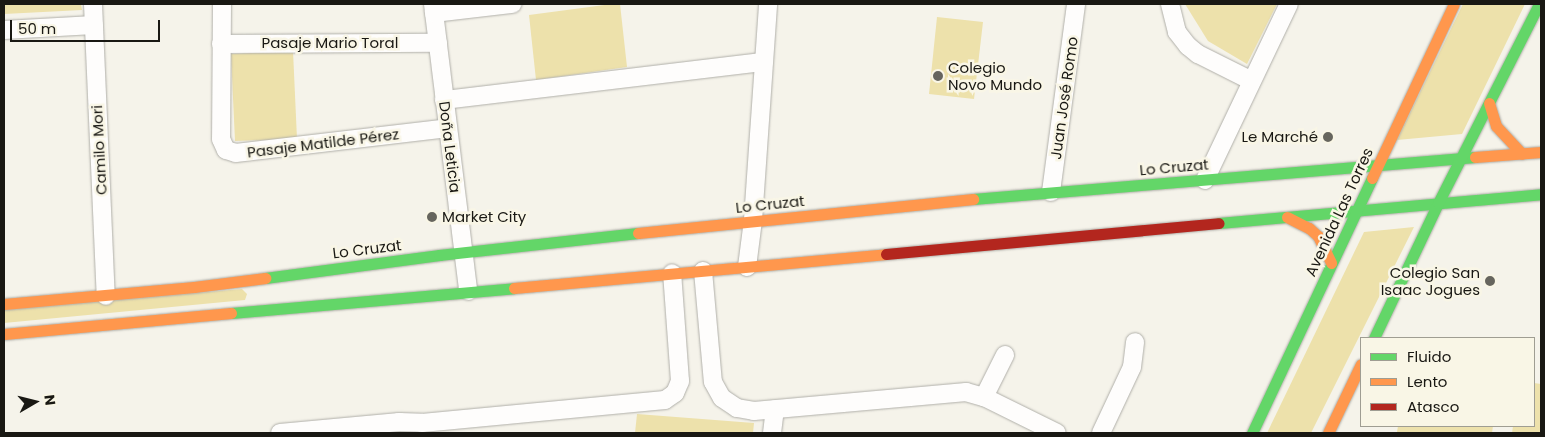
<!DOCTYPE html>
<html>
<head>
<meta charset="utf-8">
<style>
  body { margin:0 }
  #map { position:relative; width:1545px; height:437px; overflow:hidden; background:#f5f3ea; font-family:Poppins,sans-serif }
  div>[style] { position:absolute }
  .green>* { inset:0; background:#ede1ab }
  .roads { filter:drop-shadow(0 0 1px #b0afa9) drop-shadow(0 0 1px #b0afa9) }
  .street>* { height:18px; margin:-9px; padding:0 9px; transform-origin:9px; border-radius:9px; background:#fefdfc }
  .fast>* { height:11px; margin:-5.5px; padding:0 5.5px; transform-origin:5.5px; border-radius:5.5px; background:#63d668 }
  .slow>* { height:11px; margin:-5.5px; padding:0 5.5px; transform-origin:5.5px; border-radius:5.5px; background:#ff974d }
  .jam>* { height:11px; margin:-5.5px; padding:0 5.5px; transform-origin:5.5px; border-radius:5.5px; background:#b3261e }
  .dots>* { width:14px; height:14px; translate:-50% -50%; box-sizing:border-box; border:2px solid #f9f6e6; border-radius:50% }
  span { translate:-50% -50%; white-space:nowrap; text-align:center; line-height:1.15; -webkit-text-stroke:5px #f9f6e6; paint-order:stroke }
  .street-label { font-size:15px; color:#191813 }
  .poi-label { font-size:15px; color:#191813 }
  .left { translate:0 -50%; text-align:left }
  .right { translate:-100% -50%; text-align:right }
  .frame { position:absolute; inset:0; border:5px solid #191813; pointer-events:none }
  .legend { position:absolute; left:1360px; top:337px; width:175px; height:90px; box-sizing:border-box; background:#f9f6e6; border:1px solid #9f9d92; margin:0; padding:6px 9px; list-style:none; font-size:15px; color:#191813 }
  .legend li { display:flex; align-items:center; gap:10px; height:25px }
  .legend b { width:25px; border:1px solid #9f9d92 }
  .north { position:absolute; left:10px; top:377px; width:50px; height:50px; -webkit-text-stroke:4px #f9f6e6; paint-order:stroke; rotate:82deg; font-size:14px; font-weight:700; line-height:20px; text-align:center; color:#191813 }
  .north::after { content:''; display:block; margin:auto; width:18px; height:22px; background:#191813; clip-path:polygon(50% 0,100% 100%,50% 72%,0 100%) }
  .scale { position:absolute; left:10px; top:20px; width:150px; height:22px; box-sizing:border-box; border:2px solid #191813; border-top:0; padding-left:6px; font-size:15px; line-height:18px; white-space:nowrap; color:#191813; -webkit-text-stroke:4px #f9f6e6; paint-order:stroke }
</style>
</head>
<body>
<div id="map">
  <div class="green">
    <i style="clip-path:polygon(4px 4px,81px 4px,82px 10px,4px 14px)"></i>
    <i style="clip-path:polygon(612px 4px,620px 4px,627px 67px,536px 80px,529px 15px)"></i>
    <i style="clip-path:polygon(1185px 4px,1277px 4px,1247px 64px,1208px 41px)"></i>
    <i style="clip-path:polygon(1463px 4px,1525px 4px,1462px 134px,1397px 140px)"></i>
    <i style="clip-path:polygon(937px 17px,983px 22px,974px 99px,929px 94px)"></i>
    <i style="clip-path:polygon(293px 51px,297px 139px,235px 141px,231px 54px)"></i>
    <i style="clip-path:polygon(1414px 227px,1311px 433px,1267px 433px,1364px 232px)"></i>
    <i style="clip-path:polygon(242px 289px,247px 294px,245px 300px,4px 323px,4px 310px)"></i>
    <i style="clip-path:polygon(1534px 383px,1541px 384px,1541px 433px,1512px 433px,1513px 426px,1534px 426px)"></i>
    <i style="clip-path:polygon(637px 414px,754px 423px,753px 433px,635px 433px)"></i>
    <i style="clip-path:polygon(1398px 426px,1493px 426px,1492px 433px,1409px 433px,1397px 432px)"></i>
  </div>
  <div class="roads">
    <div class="street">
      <i style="left:93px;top:4px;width:292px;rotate:87.5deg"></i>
      <i style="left:222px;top:4px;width:135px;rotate:90.4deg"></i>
      <i style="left:221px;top:139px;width:12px;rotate:66deg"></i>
      <i style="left:226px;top:150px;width:10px;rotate:17deg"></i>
      <i style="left:236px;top:153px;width:213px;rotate:-6.7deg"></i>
      <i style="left:433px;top:4px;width:289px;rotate:83deg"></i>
      <i style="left:1170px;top:4px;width:29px;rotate:76deg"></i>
      <i style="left:1177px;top:32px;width:18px;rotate:52deg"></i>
      <i style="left:1188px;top:46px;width:13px;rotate:39deg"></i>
      <i style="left:1198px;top:54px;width:60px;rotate:26.6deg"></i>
      <i style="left:434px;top:13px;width:79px;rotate:-6.6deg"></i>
      <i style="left:4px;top:30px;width:90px;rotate:-3.2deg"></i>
      <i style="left:221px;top:44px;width:217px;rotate:-0.3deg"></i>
      <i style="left:444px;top:100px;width:322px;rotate:-6.8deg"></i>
      <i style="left:1205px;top:180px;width:195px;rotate:-64.5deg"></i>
      <i style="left:1051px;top:192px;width:190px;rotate:-82.4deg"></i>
      <i style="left:747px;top:267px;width:47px;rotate:-82.7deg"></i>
      <i style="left:753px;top:220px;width:217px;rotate:-86deg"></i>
      <i style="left:703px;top:271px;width:111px;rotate:84.9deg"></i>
      <i style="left:713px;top:382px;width:18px;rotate:61deg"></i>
      <i style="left:722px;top:398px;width:18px;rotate:34deg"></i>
      <i style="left:737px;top:408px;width:17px;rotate:10deg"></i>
      <i style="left:754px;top:411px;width:213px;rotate:-5.1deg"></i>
      <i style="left:966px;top:392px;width:19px;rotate:16deg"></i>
      <i style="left:984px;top:397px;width:81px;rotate:26.3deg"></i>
      <i style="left:984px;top:397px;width:47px;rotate:-63.4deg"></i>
      <i style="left:280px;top:433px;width:120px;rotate:-5.3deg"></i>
      <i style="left:399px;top:422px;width:23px;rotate:2deg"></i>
      <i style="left:422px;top:423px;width:244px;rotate:-5.4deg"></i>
      <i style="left:665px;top:400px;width:12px;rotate:-35deg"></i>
      <i style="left:675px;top:393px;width:13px;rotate:-67deg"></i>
      <i style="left:680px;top:381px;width:108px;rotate:-94.2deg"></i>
      <i style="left:772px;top:433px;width:24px;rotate:-83deg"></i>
      <i style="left:1101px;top:433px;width:73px;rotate:-64.8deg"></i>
      <i style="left:1132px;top:367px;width:25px;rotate:-83deg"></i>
    </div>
    <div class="fast">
      <i style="left:973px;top:199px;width:504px;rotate:-4.78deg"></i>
      <i style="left:1219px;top:223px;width:323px;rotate:-5.1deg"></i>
      <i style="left:265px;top:278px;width:176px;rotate:-7.5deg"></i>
      <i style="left:439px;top:255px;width:200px;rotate:-6.3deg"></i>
      <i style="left:231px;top:313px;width:284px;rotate:-5deg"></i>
      <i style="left:1374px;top:338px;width:149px;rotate:-64.6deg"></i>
      <i style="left:1438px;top:203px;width:223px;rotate:-63.1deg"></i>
      <i style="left:1252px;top:433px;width:282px;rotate:-64.8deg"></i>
    </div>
    <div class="slow">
      <i style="left:1489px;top:103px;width:24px;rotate:73deg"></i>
      <i style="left:1496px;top:126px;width:38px;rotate:47deg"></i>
      <i style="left:1475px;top:157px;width:66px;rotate:-4.3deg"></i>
      <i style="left:1372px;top:178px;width:192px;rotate:-64.8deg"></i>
      <i style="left:1287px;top:217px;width:25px;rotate:27deg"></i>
      <i style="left:1309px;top:228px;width:12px;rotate:42deg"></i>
      <i style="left:1318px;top:236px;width:30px;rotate:64deg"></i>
      <i style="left:638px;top:233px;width:337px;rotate:-5.8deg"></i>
      <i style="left:514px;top:288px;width:374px;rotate:-5.2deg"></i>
      <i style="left:4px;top:304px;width:191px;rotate:-5.1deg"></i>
      <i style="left:194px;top:287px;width:72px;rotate:-7.2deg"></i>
      <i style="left:4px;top:334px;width:228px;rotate:-5.3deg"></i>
      <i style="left:1328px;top:433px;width:76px;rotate:-64.4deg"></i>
    </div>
    <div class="jam">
      <i style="left:886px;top:254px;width:334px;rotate:-5.3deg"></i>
    </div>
  </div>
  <div class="dots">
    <i style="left:938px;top:76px;background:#66655e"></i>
    <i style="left:1328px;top:137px;background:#66655e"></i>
    <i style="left:432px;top:217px;background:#66655e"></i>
    <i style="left:1490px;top:281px;background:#66655e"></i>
  </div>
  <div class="street-label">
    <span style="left:330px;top:43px">Pasaje Mario Toral</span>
    <span style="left:1064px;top:98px;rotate:-82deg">Juan José Romo</span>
    <span style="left:323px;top:143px;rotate:-7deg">Pasaje Matilde Pérez</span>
    <span style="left:450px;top:147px;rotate:83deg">Doña Leticia</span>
    <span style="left:99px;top:150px;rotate:-93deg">Camilo Mori</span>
    <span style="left:1174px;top:167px;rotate:-5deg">Lo Cruzat</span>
    <span style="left:770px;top:204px;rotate:-6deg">Lo Cruzat</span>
    <span style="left:1339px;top:212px;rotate:-65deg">Avenida Las Torres</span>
    <span style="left:367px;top:249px;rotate:-7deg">Lo Cruzat</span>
  </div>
  <div class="poi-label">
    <span class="left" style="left:948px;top:76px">Colegio<br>Novo Mundo</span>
    <span class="right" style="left:1318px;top:137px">Le Marché</span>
    <span class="left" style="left:442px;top:217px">Market City</span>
    <span class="right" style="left:1480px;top:281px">Colegio San<br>Isaac Jogues</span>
  </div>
  <div class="frame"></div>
  <ul class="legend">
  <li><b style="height:6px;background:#63d668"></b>Fluido</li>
  <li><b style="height:6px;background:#ff974d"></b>Lento</li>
  <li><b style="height:6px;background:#b3261e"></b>Atasco</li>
  </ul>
  <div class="north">N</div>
  <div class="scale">50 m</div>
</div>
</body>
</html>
